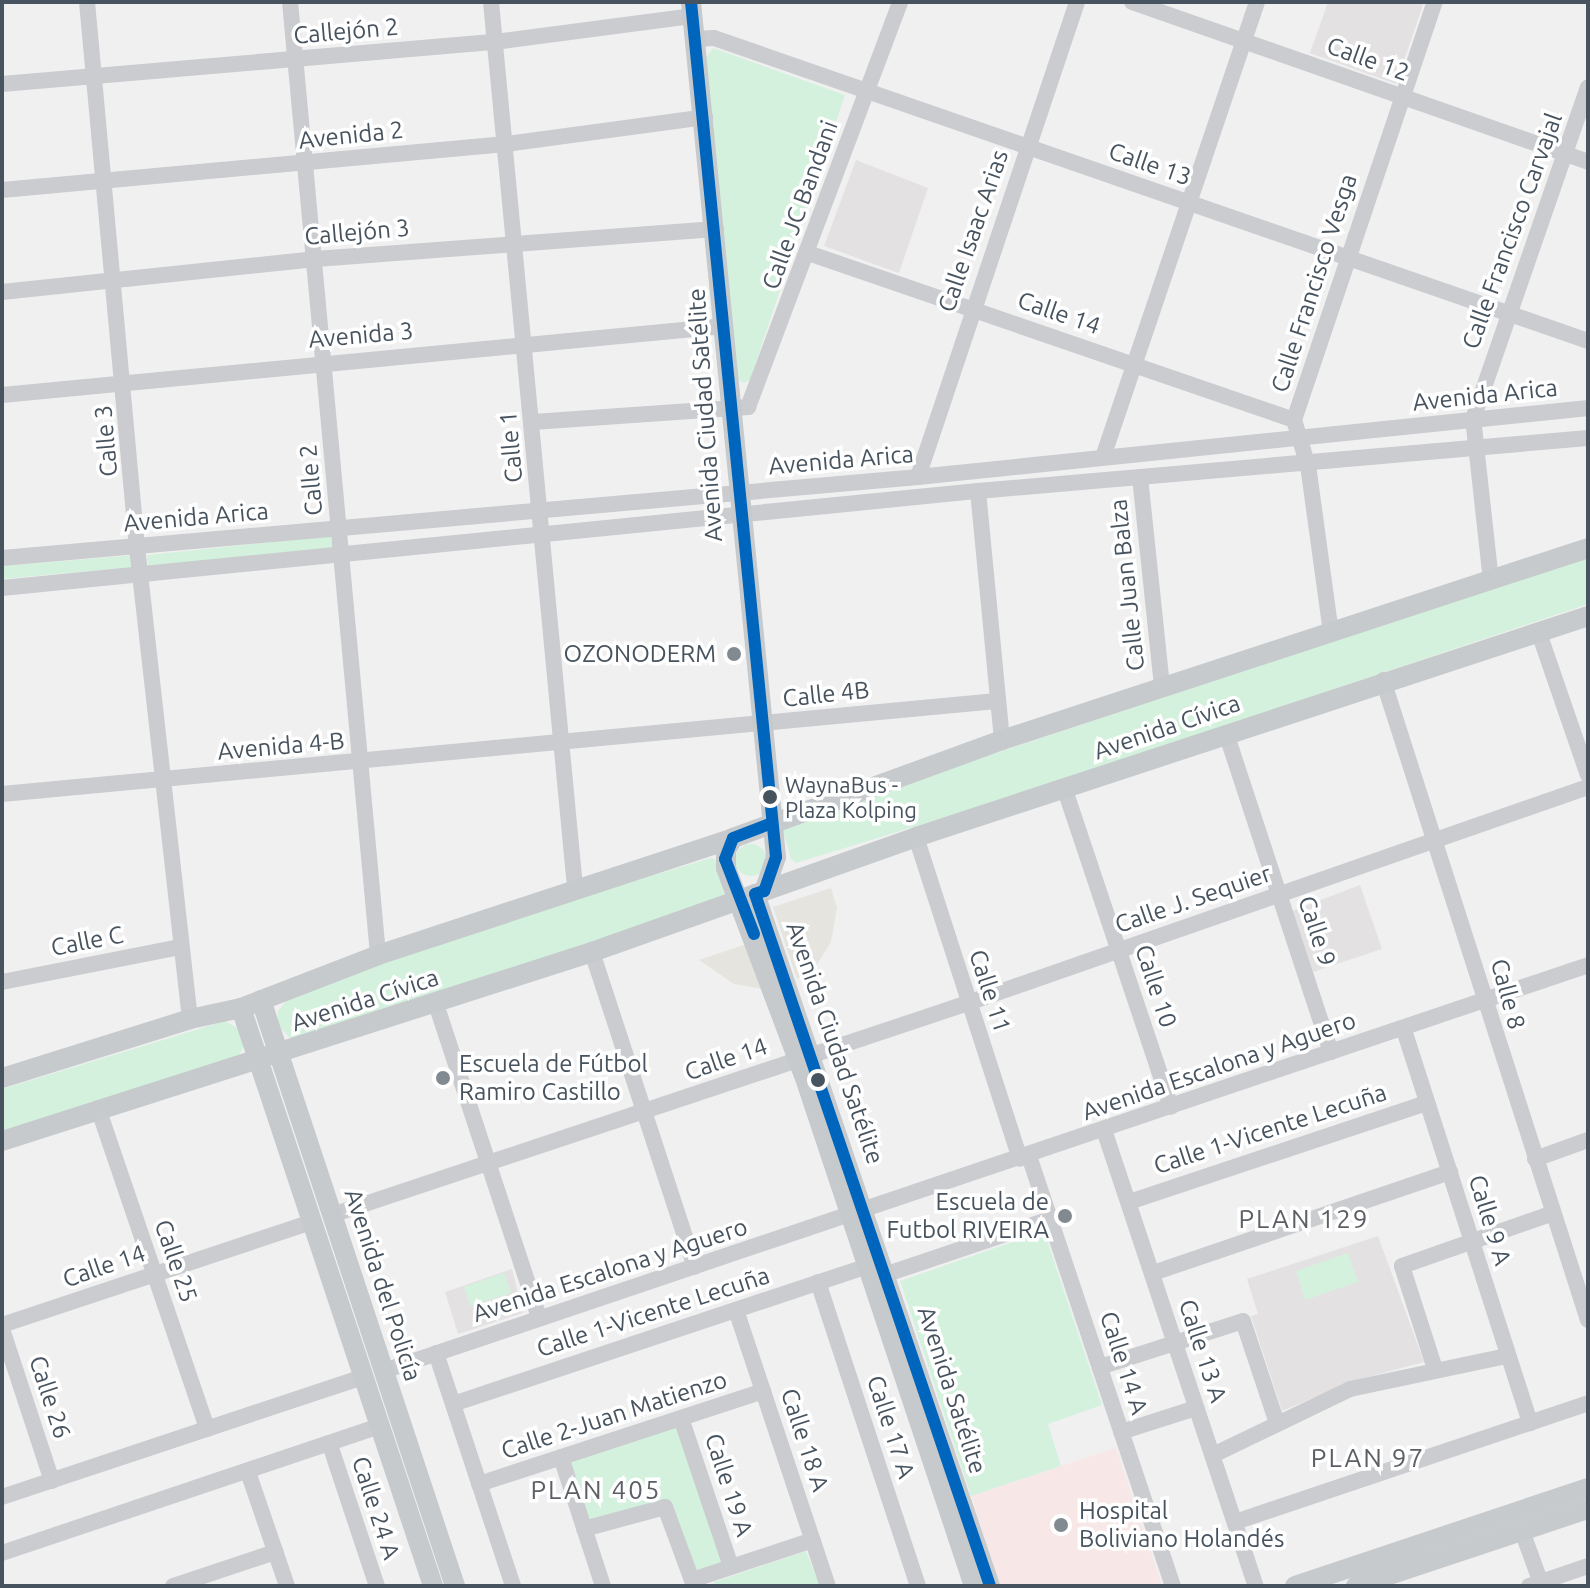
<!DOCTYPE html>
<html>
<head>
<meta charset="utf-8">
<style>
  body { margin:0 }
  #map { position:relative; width:1590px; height:1588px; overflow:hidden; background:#f1f0f0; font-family:Ubuntu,sans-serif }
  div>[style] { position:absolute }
  .commercial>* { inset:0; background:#e6e4de }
  .education>* { inset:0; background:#e3e1e2 }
  .medical>* { inset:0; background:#f7e8e7 }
  .green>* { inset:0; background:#d4f1de }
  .round { border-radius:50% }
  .minor>* { height:16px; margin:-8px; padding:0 8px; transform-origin:8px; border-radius:8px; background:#cacccf }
  .major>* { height:20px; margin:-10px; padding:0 10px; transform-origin:10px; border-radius:10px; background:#c6cacd }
  .bus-1>* { height:12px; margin:-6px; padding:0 6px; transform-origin:6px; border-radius:6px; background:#0065bd }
  .dots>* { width:22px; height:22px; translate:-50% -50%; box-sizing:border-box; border:4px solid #fff; border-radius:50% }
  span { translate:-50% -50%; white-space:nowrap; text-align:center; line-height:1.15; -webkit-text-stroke:7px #fff; paint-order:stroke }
  .bus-label { font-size:22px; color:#47535e }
  .left { translate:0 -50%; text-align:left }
  .street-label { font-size:24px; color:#47535e }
  .poi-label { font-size:24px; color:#47535e }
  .right { translate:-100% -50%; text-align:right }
  .neighbourhood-label { font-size:26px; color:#5c6065; letter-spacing:2px }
  .frame { position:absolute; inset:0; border:4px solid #47535e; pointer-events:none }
</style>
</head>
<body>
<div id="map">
  <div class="commercial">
    <i style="clip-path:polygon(831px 888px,837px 908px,831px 942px,816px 966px,797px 979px,773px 907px)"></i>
    <i style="clip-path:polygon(747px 944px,763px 989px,734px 984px,699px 960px)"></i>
  </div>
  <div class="education">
    <i style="clip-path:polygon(1328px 2px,1424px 2px,1396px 84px,1310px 53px)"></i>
    <i style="clip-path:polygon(856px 160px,928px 188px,899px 273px,824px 246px)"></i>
    <i style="clip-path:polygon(1360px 885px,1382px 949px,1313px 972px,1292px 911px)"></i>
    <i style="clip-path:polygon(1378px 1236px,1424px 1362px,1353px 1381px,1282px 1411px,1251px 1316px,1258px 1314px,1247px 1279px)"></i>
    <i style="clip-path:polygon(512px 1269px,523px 1313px,458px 1334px,445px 1292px)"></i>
  </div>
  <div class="medical">
    <i style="clip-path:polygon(1116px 1448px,1162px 1586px,1000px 1586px,971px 1496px)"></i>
  </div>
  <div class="green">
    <i style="clip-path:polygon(713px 48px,845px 95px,750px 380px,744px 383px,736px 379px,705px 59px)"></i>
    <i style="clip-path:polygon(331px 536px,333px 548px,148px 567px,147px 555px)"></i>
    <i style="clip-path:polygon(135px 555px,136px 567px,2px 579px,2px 566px)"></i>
    <i style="clip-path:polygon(1588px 556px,1588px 604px,1027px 792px,796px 863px,791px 859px,783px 831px,786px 823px)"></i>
    <i class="round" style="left:735px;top:844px;width:32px;height:32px"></i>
    <i style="clip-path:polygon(711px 858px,718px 860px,727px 897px,303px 1039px,290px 1038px,278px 1025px,278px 1011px,288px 999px,398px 952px)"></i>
    <i style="clip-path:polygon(225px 1021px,239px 1029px,245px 1043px,237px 1059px,2px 1136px,2px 1089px)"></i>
    <i style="clip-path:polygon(1044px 1231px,1102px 1405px,1048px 1424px,1061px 1466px,971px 1496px,900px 1281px)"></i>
    <i style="clip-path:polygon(1348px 1253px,1358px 1282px,1305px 1300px,1296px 1271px)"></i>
    <i style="clip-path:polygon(504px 1273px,511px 1293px,470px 1306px,464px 1287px)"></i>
    <i style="clip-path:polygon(677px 1426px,723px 1560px,718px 1567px,695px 1570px,661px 1500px,589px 1522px,569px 1461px)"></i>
    <i style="clip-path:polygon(806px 1551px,820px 1586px,715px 1586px,714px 1582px)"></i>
  </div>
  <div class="minor">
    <i style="left:87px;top:2px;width:547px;rotate:84.76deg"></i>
    <i style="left:137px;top:547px;width:475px;rotate:83.6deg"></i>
    <i style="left:290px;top:2px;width:957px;rotate:84.72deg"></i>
    <i style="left:491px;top:2px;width:890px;rotate:84.58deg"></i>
    <i style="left:1132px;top:2px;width:483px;rotate:19.3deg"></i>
    <i style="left:696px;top:39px;width:18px;rotate:-3deg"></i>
    <i style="left:714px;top:38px;width:925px;rotate:19.12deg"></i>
    <i style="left:2px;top:84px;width:495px;rotate:-4.9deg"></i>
    <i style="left:495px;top:42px;width:200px;rotate:-7.5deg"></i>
    <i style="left:2px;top:190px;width:506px;rotate:-5.21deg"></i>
    <i style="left:506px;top:144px;width:201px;rotate:-7.7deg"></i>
    <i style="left:808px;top:253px;width:514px;rotate:18.96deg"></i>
    <i style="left:2px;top:292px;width:316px;rotate:-6deg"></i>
    <i style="left:316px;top:259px;width:401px;rotate:-4.3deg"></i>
    <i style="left:2px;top:395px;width:726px;rotate:-5.45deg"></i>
    <i style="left:533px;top:422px;width:216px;rotate:-4deg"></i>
    <i style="left:748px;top:407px;width:433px;rotate:-69.4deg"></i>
    <i style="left:1103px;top:457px;width:480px;rotate:-71.3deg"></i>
    <i style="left:918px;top:477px;width:501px;rotate:-71.49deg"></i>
    <i style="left:1140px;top:477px;width:212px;rotate:84deg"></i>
    <i style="left:978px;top:491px;width:250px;rotate:84.5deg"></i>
    <i style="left:2px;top:558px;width:920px;rotate:-5.05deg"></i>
    <i style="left:918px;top:477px;width:674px;rotate:-5.88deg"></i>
    <i style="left:1491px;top:581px;width:163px;rotate:-96.3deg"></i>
    <i style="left:1473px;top:419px;width:351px;rotate:-70.9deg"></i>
    <i style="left:2px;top:588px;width:981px;rotate:-5.68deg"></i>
    <i style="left:978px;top:491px;width:612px;rotate:-4.97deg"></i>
    <i style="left:1331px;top:633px;width:169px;rotate:-97.8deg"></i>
    <i style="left:1308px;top:466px;width:48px;rotate:-106.9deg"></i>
    <i style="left:1294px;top:420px;width:441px;rotate:-71.4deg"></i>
    <i style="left:1539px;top:633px;width:150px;rotate:71deg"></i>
    <i style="left:1383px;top:680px;width:672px;rotate:72.24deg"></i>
    <i style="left:1226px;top:733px;width:336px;rotate:71.8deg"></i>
    <i style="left:1065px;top:790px;width:334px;rotate:71.5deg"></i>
    <i style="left:2px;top:794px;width:999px;rotate:-5.34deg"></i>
    <i style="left:916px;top:837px;width:338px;rotate:72.1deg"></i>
    <i style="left:592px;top:952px;width:331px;rotate:71.9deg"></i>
    <i style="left:2px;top:982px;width:182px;rotate:-11.1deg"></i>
    <i style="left:436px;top:1004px;width:330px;rotate:71.8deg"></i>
    <i style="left:1404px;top:1030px;width:413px;rotate:72.2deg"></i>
    <i style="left:98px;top:1108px;width:339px;rotate:71.2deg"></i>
    <i style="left:1104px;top:1130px;width:481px;rotate:71.6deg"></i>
    <i style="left:1029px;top:1156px;width:453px;rotate:71.5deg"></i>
    <i style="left:1535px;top:1159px;width:56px;rotate:-19.7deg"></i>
    <i style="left:1129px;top:1202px;width:314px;rotate:-18.4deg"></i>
    <i style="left:332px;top:1215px;width:670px;rotate:-18.43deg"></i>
    <i style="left:968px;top:1003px;width:657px;rotate:-19.21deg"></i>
    <i style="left:1153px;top:1273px;width:314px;rotate:-18.8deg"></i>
    <i style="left:887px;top:1274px;width:172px;rotate:-18.6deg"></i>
    <i style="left:818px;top:1282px;width:320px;rotate:71.8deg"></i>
    <i style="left:736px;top:1310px;width:291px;rotate:71.6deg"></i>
    <i style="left:2px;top:1325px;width:327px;rotate:-18.4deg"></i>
    <i style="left:2px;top:1329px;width:160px;rotate:71.8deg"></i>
    <i style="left:436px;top:1353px;width:245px;rotate:71.7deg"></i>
    <i style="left:1100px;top:1367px;width:150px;rotate:-17.8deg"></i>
    <i style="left:1243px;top:1321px;width:108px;rotate:71.6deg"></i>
    <i style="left:1435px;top:1369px;width:108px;rotate:-107.8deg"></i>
    <i style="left:1402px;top:1266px;width:160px;rotate:-19.3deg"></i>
    <i style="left:384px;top:1371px;width:1271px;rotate:-18.63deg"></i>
    <i style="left:453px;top:1404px;width:446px;rotate:-18.4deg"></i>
    <i style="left:681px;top:1418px;width:157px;rotate:71.4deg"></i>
    <i style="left:1121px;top:1432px;width:79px;rotate:-17.7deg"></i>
    <i style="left:330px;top:1445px;width:149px;rotate:71.6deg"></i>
    <i style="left:1213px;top:1455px;width:152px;rotate:-25.7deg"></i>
    <i style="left:1350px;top:1389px;width:160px;rotate:-11.9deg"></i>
    <i style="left:561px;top:1457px;width:136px;rotate:72deg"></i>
    <i style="left:248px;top:1472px;width:120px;rotate:71.1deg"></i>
    <i style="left:479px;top:1484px;width:299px;rotate:-18.1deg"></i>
    <i style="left:2px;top:1497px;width:380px;rotate:-18.4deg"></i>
    <i style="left:1235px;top:1522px;width:373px;rotate:-18.6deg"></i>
    <i style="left:584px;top:1529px;width:84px;rotate:-15.2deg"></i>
    <i style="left:665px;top:1507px;width:84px;rotate:69.8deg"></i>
    <i style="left:1522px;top:1531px;width:59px;rotate:70deg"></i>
    <i style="left:2px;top:1553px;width:398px;rotate:-18.6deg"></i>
    <i style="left:692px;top:1580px;width:127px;rotate:-18.3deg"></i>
    <i style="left:173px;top:1586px;width:108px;rotate:-18.4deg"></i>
    <i style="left:1529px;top:1586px;width:62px;rotate:-18.7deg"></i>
  </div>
  <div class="major">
    <i style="left:691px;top:2px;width:859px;rotate:84.32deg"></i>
    <i style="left:776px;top:857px;width:36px;rotate:109deg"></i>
    <i style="left:733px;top:838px;width:14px;rotate:120deg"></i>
    <i style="left:726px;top:850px;width:18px;rotate:90deg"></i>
    <i style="left:726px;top:868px;width:221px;rotate:69.4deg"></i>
    <i style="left:804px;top:1075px;width:539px;rotate:71.6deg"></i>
    <i style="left:755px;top:894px;width:731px;rotate:71.24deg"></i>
    <i style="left:261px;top:1000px;width:617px;rotate:71.68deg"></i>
    <i style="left:241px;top:1008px;width:609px;rotate:71.62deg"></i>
    <i style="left:2px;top:1078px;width:197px;rotate:-17.4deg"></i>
    <i style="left:190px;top:1019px;width:52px;rotate:-12.2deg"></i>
    <i style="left:241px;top:1008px;width:147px;rotate:-21.1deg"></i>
    <i style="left:378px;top:955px;width:374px;rotate:-18.2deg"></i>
    <i style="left:733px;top:838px;width:286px;rotate:-20deg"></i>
    <i style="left:1002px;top:740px;width:617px;rotate:-18.14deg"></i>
    <i style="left:2px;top:1141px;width:620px;rotate:-17.76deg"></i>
    <i style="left:592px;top:952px;width:344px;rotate:-19.5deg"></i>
    <i style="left:916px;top:837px;width:707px;rotate:-18.2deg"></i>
    <i style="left:1295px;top:1586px;width:309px;rotate:-18.5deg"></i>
    <i style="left:1356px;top:1586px;width:244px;rotate:-18.4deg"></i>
  </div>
  <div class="bus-1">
    <i style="left:691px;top:2px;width:859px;rotate:84.32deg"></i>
    <i style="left:776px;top:857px;width:36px;rotate:109deg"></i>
    <i style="left:764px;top:891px;width:9px;rotate:162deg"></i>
    <i style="left:755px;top:894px;width:731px;rotate:71.24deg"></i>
    <i style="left:754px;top:934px;width:80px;rotate:-111.1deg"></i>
    <i style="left:725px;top:859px;width:22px;rotate:-69deg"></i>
    <i style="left:733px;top:838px;width:40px;rotate:-21deg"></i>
  </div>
  <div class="dots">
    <i style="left:734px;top:654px;background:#828a91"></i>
    <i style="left:770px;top:797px;background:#47535e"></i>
    <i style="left:443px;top:1078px;background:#828a91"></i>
    <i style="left:818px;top:1080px;background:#47535e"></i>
    <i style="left:1065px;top:1216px;background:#828a91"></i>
    <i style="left:1061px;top:1525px;background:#828a91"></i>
  </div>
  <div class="bus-label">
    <span class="left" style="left:785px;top:797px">WaynaBus -<br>Plaza Kolping</span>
  </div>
  <div class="street-label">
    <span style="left:346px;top:31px;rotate:-5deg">Callejón 2</span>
    <span style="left:1368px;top:59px;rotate:20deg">Calle 12</span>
    <span style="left:351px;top:135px;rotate:-6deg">Avenida 2</span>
    <span style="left:1150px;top:164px;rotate:19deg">Calle 13</span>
    <span style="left:800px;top:205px;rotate:-70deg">Calle JC Bandani</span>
    <span style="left:973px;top:231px;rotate:-71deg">Calle Isaac Arias</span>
    <span style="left:1512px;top:231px;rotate:-70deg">Calle Francisco Carvajal</span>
    <span style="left:357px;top:232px;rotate:-5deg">Callejón 3</span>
    <span style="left:1314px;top:283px;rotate:-72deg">Calle Francisco Vesga</span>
    <span style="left:1059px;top:313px;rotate:19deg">Calle 14</span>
    <span style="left:361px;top:335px;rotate:-5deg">Avenida 3</span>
    <span style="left:1485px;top:395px;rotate:-6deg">Avenida Arica</span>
    <span style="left:705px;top:415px;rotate:-94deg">Avenida Ciudad Satélite</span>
    <span style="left:106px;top:441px;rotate:-95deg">Calle 3</span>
    <span style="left:511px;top:447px;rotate:-95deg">Calle 1</span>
    <span style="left:841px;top:460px;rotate:-5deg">Avenida Arica</span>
    <span style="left:311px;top:480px;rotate:-95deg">Calle 2</span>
    <span style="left:196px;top:517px;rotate:-5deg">Avenida Arica</span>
    <span style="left:1127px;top:585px;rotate:-96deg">Calle Juan Balza</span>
    <span style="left:826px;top:694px;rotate:-6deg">Calle 4B</span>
    <span style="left:1167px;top:727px;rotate:-19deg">Avenida Cívica</span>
    <span style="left:281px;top:746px;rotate:-5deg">Avenida 4-B</span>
    <span style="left:1193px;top:899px;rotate:-19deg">Calle J. Sequier</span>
    <span style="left:1317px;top:931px;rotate:72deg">Calle 9</span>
    <span style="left:87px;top:941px;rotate:-11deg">Calle C</span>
    <span style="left:1156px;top:986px;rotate:72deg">Calle 10</span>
    <span style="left:990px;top:991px;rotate:72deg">Calle 11</span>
    <span style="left:1508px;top:994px;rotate:75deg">Calle 8</span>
    <span style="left:365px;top:1000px;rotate:-18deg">Avenida Cívica</span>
    <span style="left:835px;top:1043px;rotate:71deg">Avenida Ciudad Satélite</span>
    <span style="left:726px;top:1059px;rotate:-19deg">Calle 14</span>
    <span style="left:1219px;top:1066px;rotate:-19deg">Avenida Escalona y Aguero</span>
    <span style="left:1270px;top:1129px;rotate:-18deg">Calle 1-Vicente Lecuña</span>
    <span style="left:1490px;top:1220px;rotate:73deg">Calle 9 A</span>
    <span style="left:176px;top:1261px;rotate:71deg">Calle 25</span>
    <span style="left:104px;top:1266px;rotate:-19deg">Calle 14</span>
    <span style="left:610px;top:1270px;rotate:-18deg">Avenida Escalona y Aguero</span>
    <span style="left:383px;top:1285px;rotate:72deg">Avenida del Policía</span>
    <span style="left:653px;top:1312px;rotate:-18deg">Calle 1-Vicente Lecuña</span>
    <span style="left:1203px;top:1351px;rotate:72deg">Calle 13 A</span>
    <span style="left:1124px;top:1363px;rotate:72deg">Calle 14 A</span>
    <span style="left:952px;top:1390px;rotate:72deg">Avenida Satélite</span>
    <span style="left:50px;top:1397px;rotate:72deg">Calle 26</span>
    <span style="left:614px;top:1415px;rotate:-18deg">Calle 2-Juan Matienzo</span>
    <span style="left:891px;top:1427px;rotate:72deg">Calle 17 A</span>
    <span style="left:805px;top:1440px;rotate:72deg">Calle 18 A</span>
    <span style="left:729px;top:1485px;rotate:72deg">Calle 19 A</span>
    <span style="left:376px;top:1508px;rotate:72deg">Calle 24 A</span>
  </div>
  <div class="poi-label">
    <span class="right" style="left:716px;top:654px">OZONODERM</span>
    <span class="left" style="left:459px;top:1078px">Escuela de Fútbol<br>Ramiro Castillo</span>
    <span class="right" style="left:1049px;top:1216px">Escuela de<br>Futbol RIVEIRA</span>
    <span class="left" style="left:1079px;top:1525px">Hospital<br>Boliviano Holandés</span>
  </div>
  <div class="neighbourhood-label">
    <span style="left:1304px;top:1219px">PLAN 129</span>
    <span style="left:1368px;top:1458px">PLAN 97</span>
    <span style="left:596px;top:1490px">PLAN 405</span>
  </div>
  <div class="frame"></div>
</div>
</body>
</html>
